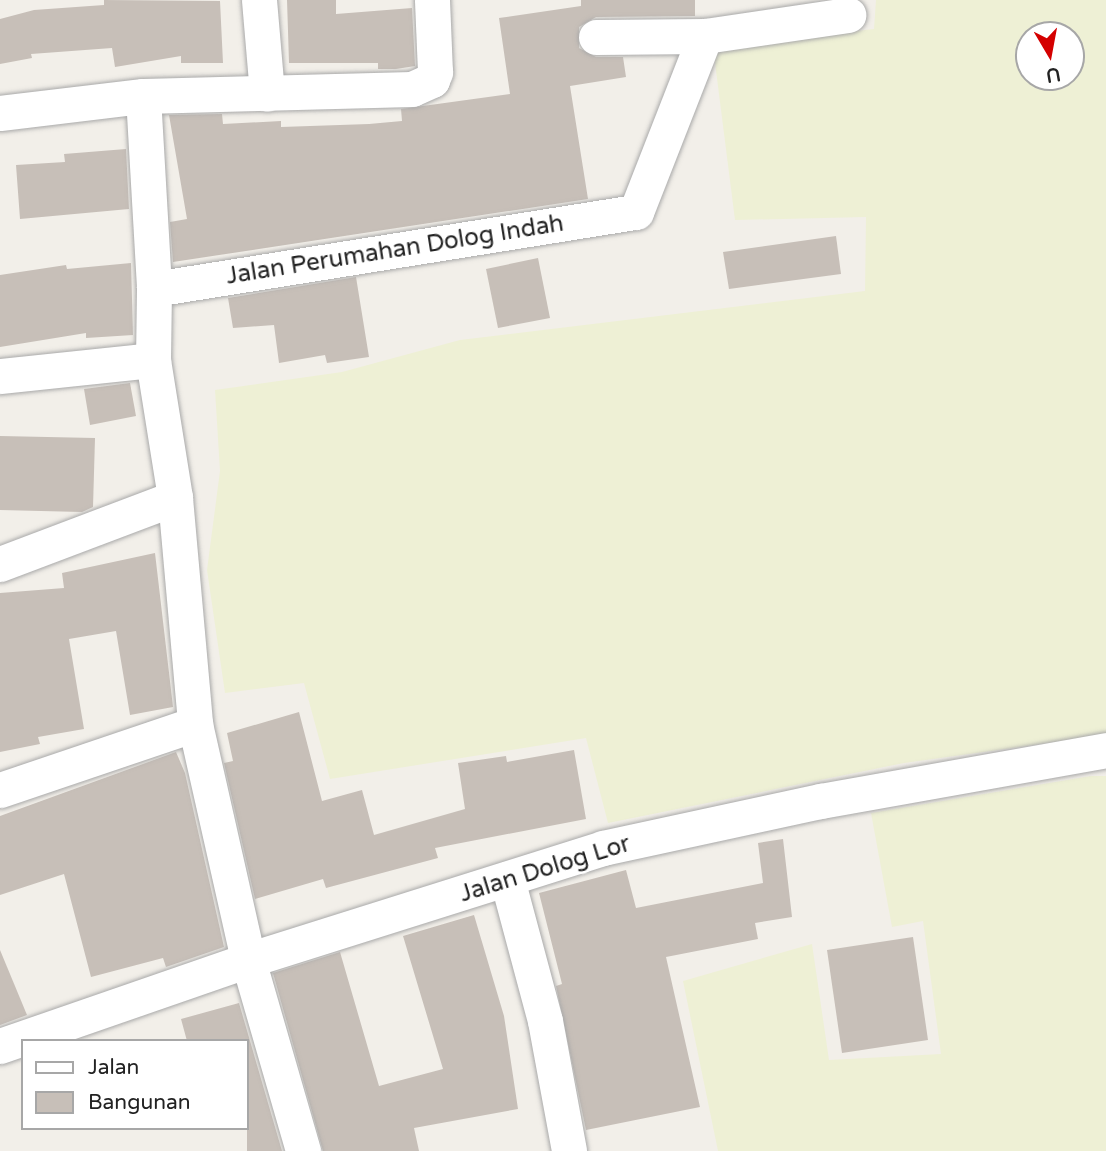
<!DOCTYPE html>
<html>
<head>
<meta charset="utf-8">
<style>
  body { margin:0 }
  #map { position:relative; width:1106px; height:1151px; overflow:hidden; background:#f2efe9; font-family:"Varela Round",sans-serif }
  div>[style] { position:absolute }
  .farmland>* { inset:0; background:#eef0d5 }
  .building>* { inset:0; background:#c7bfb8 }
  .roads { filter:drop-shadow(0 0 2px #a9a9a9) drop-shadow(0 0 2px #a9a9a9) }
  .street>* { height:35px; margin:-17.5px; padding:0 17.5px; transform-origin:17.5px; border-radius:17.5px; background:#fff }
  span { translate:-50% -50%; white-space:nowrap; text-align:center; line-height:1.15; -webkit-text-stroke:5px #fff; paint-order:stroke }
  .street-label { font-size:24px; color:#222 }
  .legend { position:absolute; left:21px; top:1039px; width:228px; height:91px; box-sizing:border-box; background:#fff; border:2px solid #a7a7a7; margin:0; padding:9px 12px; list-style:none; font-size:21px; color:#222 }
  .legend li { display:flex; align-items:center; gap:14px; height:35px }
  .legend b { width:35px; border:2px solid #a7a7a7 }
  .north { position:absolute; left:1015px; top:21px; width:70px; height:70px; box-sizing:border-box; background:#fff; border:2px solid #a7a7a7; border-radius:50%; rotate:170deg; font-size:19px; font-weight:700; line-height:28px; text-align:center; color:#222 }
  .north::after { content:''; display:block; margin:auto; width:24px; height:32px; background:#d40000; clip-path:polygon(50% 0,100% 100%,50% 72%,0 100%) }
</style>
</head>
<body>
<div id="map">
  <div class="farmland">
    <i style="clip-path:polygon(evenodd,876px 0,1106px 0,1106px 735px,904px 763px,608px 823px,586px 738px,330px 779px,304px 683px,225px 693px,207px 570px,220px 471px,215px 390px,342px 372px,460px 340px,865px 291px,866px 217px,735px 220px,713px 47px,874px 29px,876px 0,1029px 35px,1071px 35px,1071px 77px,1029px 77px,1029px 35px)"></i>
    <i style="clip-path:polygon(1091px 776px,1106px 776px,1106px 1151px,718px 1151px,683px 981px,812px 944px,829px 1060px,941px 1054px,923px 921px,892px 927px,871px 813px)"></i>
  </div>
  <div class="building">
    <i style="clip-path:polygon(104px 0,220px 1px,223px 63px,181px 63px,181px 56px,115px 67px,112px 48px,31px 54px,32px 58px,0 64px,0 19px,34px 10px,104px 5px)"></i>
    <i style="clip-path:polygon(287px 0,336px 0,336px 14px,412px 8px,415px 66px,396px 69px,378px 69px,378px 63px,289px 63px)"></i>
    <i style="clip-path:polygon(581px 0,695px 0,695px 16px,596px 17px,579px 27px,579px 48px,596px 57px,623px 57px,626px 77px,570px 86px,588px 199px,173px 262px,170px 222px,187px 219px,169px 115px,222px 114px,223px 124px,281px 121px,281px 127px,369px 124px,402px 121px,401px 109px,510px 94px,499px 18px,581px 6px)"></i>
    <i style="clip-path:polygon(126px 149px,129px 209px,20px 219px,16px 165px,65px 162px,64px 154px)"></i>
    <i style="clip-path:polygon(836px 236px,841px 274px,729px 289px,723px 252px)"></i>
    <i style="clip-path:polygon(538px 258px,550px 318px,498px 328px,486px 269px)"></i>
    <i style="clip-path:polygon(131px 263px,133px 335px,86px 338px,86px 333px,0 347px,0 275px,66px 265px,67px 269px)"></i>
    <i style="clip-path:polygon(356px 277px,369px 357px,327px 363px,325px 355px,279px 363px,274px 325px,233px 328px,228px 298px)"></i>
    <i style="clip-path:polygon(130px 383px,136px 416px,90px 425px,84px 389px)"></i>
    <i style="clip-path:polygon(0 436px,95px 438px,93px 507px,82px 512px,0 510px)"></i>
    <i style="clip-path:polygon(155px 553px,173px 707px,130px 715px,116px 631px,69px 639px,84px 729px,38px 737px,40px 744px,0 752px,0 593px,64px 588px,62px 573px)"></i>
    <i style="clip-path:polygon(299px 712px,322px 801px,362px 790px,374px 835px,465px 809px,458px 763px,506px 756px,507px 762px,574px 750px,586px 819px,435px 848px,438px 858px,326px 888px,323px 879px,255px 899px,224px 763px,233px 761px,227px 733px)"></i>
    <i style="clip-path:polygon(176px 752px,185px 773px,224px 947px,166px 967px,163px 958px,91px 977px,64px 874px,0 895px,0 816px)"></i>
    <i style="clip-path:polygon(783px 839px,792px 917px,755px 923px,758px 939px,666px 957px,700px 1107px,586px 1130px,556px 986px,562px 984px,539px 893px,626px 870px,636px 908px,763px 883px,758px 843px)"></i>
    <i style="clip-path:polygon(474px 915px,504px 1016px,518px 1109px,414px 1128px,419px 1151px,323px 1151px,273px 973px,340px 952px,379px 1086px,443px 1069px,403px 936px)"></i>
    <i style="clip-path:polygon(913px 937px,928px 1040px,842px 1053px,827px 950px)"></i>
    <i style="clip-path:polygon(0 950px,27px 1015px,0 1025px)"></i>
    <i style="clip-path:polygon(239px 1003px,282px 1151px,247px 1151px,247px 1041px,187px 1041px,181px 1019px)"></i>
  </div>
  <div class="roads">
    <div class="street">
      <i style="left:259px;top:0;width:94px;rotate:85.1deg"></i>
      <i style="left:596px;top:37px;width:109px;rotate:-0.5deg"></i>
      <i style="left:705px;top:36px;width:145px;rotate:-8.4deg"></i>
      <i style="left:143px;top:96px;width:193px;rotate:86.7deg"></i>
      <i style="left:154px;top:289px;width:71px;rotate:90.8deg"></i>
      <i style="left:153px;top:360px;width:140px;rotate:80.9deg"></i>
      <i style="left:175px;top:498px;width:227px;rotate:84.9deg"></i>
      <i style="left:195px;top:724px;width:242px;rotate:77.3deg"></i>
      <i style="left:248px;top:960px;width:199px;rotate:73.9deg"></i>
      <i style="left:0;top:113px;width:144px;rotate:-6.8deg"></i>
      <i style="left:143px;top:96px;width:269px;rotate:-1.5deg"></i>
      <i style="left:412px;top:89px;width:22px;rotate:-24deg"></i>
      <i style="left:432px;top:80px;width:9px;rotate:-69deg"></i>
      <i style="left:435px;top:72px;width:72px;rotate:-92.4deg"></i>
      <i style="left:154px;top:289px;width:488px;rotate:-9.1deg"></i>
      <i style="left:636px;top:212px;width:189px;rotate:-68.6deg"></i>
      <i style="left:0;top:376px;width:154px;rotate:-6deg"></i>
      <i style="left:0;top:564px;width:187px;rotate:-20.7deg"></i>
      <i style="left:0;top:790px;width:206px;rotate:-18.7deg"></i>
      <i style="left:507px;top:879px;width:147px;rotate:75deg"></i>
      <i style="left:545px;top:1021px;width:132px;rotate:79.5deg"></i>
      <i style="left:0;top:1046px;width:262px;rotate:-19.1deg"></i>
      <i style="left:248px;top:960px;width:372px;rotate:-17.5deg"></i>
      <i style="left:603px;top:848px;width:223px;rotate:-12.2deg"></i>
      <i style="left:821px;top:801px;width:290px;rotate:-10.1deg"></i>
    </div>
  </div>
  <div class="street-label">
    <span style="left:395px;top:250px;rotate:-9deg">Jalan Perumahan Dolog Indah</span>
    <span style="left:545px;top:869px;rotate:-17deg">Jalan Dolog Lor</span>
  </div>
  <ul class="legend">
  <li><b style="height:9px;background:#fff"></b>Jalan</li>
  <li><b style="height:19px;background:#c7bfb8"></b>Bangunan</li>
  </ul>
  <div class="north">U</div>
</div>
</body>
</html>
